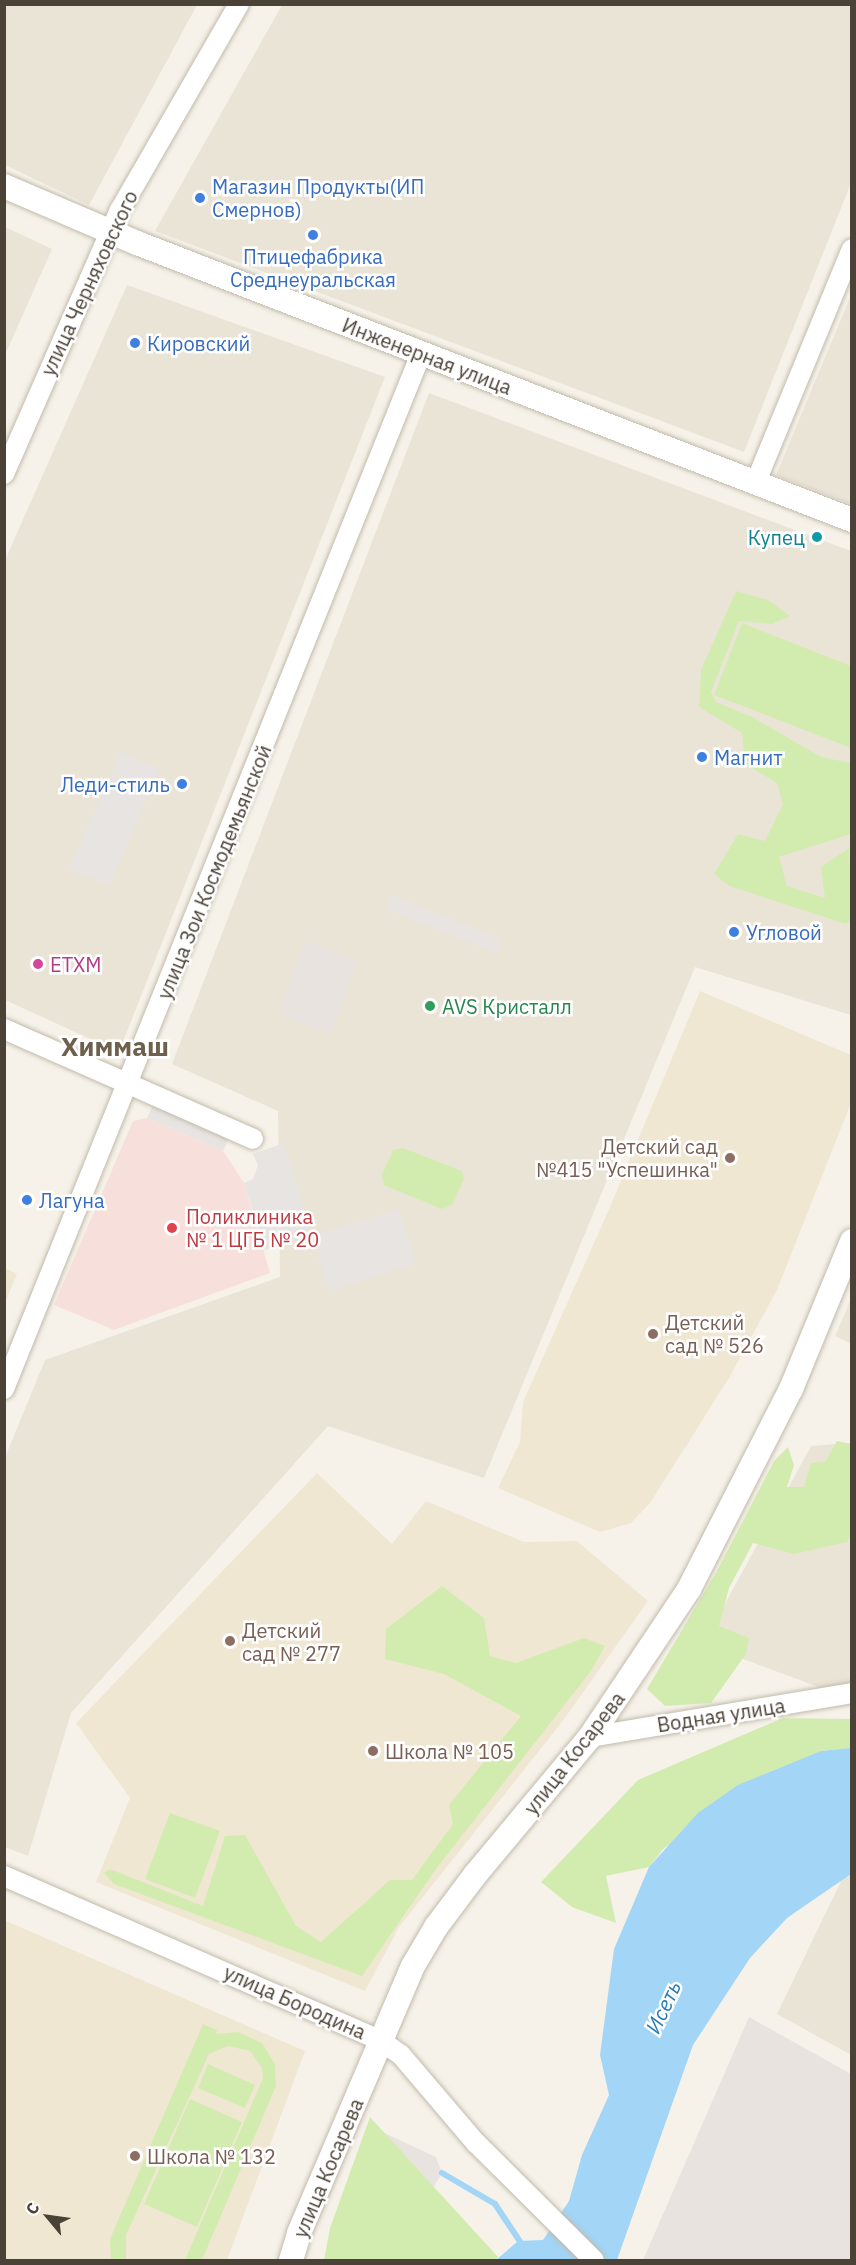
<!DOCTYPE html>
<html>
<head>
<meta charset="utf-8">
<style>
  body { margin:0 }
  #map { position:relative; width:856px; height:2265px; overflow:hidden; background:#f6f2e9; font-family:"IBM Plex Sans",sans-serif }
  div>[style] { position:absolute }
  .residential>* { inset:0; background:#eae4d7 }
  .industrial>* { inset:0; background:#e8e3de }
  .education>* { inset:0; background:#f0e7d2 }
  .medical>* { inset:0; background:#f7e0dc }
  .green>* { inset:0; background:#d2ecb0 }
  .parking>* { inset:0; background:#e7e4e1 }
  .water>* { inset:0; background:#a2d5f6 }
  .stream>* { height:6px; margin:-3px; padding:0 3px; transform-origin:3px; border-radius:3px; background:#a2d5f6 }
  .roads { filter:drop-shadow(0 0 2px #c2baab) drop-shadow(0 0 2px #c2baab) }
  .minor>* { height:20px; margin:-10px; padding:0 10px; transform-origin:10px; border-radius:10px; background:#fff }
  .tertiary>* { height:24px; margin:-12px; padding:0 12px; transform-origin:12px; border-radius:12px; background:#fff }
  .dots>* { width:16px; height:16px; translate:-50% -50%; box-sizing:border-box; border:3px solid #fff; border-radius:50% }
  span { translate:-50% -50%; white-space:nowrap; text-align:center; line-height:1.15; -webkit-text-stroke:5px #fff; paint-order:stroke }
  .shop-label { font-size:20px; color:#366cbe }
  .left { translate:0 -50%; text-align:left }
  .right { translate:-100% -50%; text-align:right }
  .street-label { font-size:20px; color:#4a4237 }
  .culture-label { font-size:20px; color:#0d838f }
  .hotel-label { font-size:20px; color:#b23c85 }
  .leisure-label { font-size:20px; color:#27864d }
  .education-label { font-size:20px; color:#785e54 }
  .health-label { font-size:20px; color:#be3a42 }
  .water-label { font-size:21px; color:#267bb6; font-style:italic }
  .district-label { font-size:26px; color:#6e604d; font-weight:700 }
  .frame { position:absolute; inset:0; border:6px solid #4a4237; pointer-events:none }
  .north { position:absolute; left:18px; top:2187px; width:60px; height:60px; -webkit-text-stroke:4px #fff; paint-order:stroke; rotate:299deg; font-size:16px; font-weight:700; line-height:24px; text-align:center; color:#4a4237 }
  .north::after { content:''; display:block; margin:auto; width:21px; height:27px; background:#4a4237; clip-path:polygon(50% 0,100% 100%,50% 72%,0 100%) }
</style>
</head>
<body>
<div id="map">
  <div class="residential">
    <i style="clip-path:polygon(5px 4px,197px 5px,89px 205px,5px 165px)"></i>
    <i style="clip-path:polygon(282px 5px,851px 5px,851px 183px,744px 452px,155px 231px)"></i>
    <i style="clip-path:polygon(5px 227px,52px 249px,5px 355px)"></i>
    <i style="clip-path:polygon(127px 285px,385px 377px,119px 1052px,5px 1000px,5px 560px)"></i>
    <i style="clip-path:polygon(851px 295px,851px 504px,776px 475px)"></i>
    <i style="clip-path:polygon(429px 393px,851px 551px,851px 1015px,695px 967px,484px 1478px,328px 1426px,71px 1713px,28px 1856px,5px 1847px,4px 1460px,45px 1360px,280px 1277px,278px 1111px,172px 1064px)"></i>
    <i style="clip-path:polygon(851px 1299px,851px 1344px,835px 1336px)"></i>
    <i style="clip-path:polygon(851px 1443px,851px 1686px,832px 1692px,703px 1644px,811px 1446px)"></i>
    <i style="clip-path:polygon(851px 1874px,851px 2055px,777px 2014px,843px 1877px)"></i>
  </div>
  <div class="industrial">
    <i style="clip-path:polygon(305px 941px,358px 960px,331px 1034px,278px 1015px)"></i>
    <i style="clip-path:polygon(749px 2017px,851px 2074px,851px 2260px,643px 2260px)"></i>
    <i style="clip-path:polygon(378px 2130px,436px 2157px,442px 2173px,408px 2229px)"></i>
  </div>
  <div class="education">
    <i style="clip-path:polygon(700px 991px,851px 1055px,851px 1103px,777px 1290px,729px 1378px,650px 1503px,631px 1523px,600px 1532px,498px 1488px,520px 1442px,523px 1402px,607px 1214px)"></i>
    <i style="clip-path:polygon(5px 1268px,17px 1274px,5px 1303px)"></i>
    <i style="clip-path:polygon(317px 1473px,392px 1544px,426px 1501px,524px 1542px,577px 1541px,648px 1601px,562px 1722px,399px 1927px,365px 1991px,96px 1882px,130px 1798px,76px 1723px)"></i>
    <i style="clip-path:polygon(4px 1920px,305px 2051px,227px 2260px,5px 2260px)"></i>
  </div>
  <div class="medical">
    <i style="clip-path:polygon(147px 1118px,223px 1151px,244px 1183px,270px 1273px,114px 1330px,54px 1305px,133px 1121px)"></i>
  </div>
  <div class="green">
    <i style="clip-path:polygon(736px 591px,768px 600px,790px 616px,772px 624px,739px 621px,711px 692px,716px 702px,752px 717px,821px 757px,851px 763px,851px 834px,779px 857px,787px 886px,825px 898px,821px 867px,849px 848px,852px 918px,846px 924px,729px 886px,714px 874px,738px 834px,765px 841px,783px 804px,777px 783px,745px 764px,742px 733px,699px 707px,701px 670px)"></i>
    <i style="clip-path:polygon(742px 623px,851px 666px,851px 748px,714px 695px)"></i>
    <i style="clip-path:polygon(403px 1148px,462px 1171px,464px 1179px,452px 1205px,442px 1209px,384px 1185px,382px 1175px,393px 1150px)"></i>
    <i style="clip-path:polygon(837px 1441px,851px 1444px,852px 1532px,847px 1542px,794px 1554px,753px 1543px,729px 1588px,719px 1626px,749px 1638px,746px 1654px,711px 1703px,665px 1706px,647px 1689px,717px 1571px,774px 1461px,788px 1447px,794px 1465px,787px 1487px,804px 1487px,811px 1463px,825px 1462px)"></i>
    <i style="clip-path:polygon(442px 1586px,484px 1618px,490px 1656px,516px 1663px,584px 1638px,605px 1646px,591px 1671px,436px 1869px,362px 1976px,114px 1884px,104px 1873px,110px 1869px,203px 1906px,225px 1836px,245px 1835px,296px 1926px,321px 1942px,390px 1880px,412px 1880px,453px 1824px,449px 1805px,521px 1716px,444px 1674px,385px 1659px,386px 1629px)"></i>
    <i style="clip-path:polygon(783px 1718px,851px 1719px,851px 1748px,821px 1751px,664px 1848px,649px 1867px,606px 1876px,616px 1923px,572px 1907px,541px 1882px,638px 1780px)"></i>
    <i style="clip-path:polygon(170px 1813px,220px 1831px,195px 1898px,145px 1879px)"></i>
    <i style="clip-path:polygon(203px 2024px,217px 2030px,216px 2034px,238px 2032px,262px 2043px,275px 2064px,276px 2086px,202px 2260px,185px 2260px,263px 2078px,262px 2068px,250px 2051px,228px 2046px,209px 2054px,126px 2235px,126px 2260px,111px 2260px,110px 2239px)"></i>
    <i style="clip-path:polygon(208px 2064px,255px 2085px,245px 2108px,198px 2088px)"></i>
    <i style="clip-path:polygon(190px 2099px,242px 2122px,197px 2227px,144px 2204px)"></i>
    <i style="clip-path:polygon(370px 2117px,498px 2257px,496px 2260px,324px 2260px,330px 2228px)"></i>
  </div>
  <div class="parking">
    <i style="clip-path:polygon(121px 752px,160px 769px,109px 886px,69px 869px)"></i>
    <i style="clip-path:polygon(392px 895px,502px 939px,496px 953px,386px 909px)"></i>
    <i style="clip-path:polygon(160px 1089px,236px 1123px,223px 1151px,147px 1118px)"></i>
    <i style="clip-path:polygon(284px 1143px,312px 1236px,399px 1209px,416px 1264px,329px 1291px,312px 1236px,265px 1250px,244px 1183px,253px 1179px,258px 1165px,253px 1154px)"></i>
  </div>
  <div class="water">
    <i style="clip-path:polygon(851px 1748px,851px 1874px,787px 1918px,750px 1958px,693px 2045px,617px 2260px,496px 2260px,518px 2241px,543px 2240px,569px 2201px,582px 2155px,609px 2095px,600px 2055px,614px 1949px,649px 1867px,698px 1813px,738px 1785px,821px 1751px)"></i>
  </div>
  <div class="stream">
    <i style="left:442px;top:2173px;width:61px;rotate:30.3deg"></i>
    <i style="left:495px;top:2204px;width:50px;rotate:56.3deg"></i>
  </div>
  <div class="roads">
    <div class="minor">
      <i style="left:4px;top:474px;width:288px;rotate:-66.3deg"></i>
      <i style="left:120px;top:210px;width:238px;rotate:-60deg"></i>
      <i style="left:755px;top:484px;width:254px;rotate:-67.6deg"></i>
      <i style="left:4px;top:1029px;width:272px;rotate:23.8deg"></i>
      <i style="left:4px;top:1389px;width:1116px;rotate:-68.06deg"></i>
      <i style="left:590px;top:1737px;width:266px;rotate:-9.5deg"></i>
      <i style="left:4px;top:1876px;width:412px;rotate:23.6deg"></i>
      <i style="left:381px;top:2041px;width:24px;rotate:35deg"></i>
      <i style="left:401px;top:2055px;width:116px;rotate:49.6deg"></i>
      <i style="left:476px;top:2143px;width:166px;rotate:44.8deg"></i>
    </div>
    <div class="tertiary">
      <i style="left:4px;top:186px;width:145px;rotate:23.2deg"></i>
      <i style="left:137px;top:243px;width:767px;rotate:21.18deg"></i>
      <i style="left:291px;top:2260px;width:28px;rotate:-73deg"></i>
      <i style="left:299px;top:2233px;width:290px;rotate:-66.9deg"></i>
      <i style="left:413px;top:1966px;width:45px;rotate:-59.5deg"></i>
      <i style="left:436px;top:1927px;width:65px;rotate:-53.1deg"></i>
      <i style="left:475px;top:1875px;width:180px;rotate:-50.2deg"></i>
      <i style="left:590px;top:1737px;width:178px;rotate:-56.2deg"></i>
      <i style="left:689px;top:1589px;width:225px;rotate:-63deg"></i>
      <i style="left:791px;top:1389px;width:160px;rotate:-67.6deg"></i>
    </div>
  </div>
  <div class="dots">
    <i style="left:200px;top:198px;background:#3f7fe0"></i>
    <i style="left:313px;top:235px;background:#3f7fe0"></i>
    <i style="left:135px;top:343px;background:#3f7fe0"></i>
    <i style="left:817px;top:537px;background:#0f9aa8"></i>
    <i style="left:702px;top:757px;background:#3f7fe0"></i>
    <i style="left:182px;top:784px;background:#3f7fe0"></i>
    <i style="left:734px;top:932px;background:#3f7fe0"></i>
    <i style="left:38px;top:964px;background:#d1479c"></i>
    <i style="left:430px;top:1006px;background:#2e9e5b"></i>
    <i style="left:730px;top:1158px;background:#8d6e63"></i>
    <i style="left:27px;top:1200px;background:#3f7fe0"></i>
    <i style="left:172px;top:1228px;background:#e0444e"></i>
    <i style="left:653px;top:1334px;background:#8d6e63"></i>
    <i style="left:230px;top:1641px;background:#8d6e63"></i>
    <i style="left:373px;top:1751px;background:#8d6e63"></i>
    <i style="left:135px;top:2156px;background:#8d6e63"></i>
  </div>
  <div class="shop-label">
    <span class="left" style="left:212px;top:198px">Магазин Продукты(ИП<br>Смернов)</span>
    <span style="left:313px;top:268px">Птицефабрика<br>Среднеуральская</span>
    <span class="left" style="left:147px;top:343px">Кировский</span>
    <span class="left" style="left:714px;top:757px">Магнит</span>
    <span class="right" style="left:170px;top:784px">Леди-стиль</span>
    <span class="left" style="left:746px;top:932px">Угловой</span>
    <span class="left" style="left:39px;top:1200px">Лагуна</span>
  </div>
  <div class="street-label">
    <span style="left:89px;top:283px;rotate:-65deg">улица Черняховского</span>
    <span style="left:427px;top:356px;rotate:21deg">Инженерная улица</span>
    <span style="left:214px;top:872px;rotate:-68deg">улица Зои Космодемьянской</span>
    <span style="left:721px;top:1715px;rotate:-9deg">Водная улица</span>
    <span style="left:574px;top:1753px;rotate:-52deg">улица Косарева</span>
    <span style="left:295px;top:2002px;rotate:24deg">улица Бородина</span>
    <span style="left:328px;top:2168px;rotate:-67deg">улица Косарева</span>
  </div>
  <div class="culture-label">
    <span class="right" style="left:805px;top:537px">Купец</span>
  </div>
  <div class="hotel-label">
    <span class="left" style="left:50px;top:964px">ЕТХМ</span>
  </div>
  <div class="leisure-label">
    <span class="left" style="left:442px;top:1006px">AVS Кристалл</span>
  </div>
  <div class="education-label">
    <span class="right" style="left:718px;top:1158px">Детский сад<br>№415 "Успешинка"</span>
    <span class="left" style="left:665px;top:1334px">Детcкий<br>сад № 526</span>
    <span class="left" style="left:242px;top:1642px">Детcкий<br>сад № 277</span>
    <span class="left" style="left:385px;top:1751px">Школа № 105</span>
    <span class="left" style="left:147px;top:2156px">Школа № 132</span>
  </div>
  <div class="health-label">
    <span class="left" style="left:186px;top:1228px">Поликлиника<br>№ 1 ЦГБ № 20</span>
  </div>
  <div class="water-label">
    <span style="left:663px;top:2007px;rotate:-65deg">Исеть</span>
  </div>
  <div class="district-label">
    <span style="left:115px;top:1047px">Химмаш</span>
  </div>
  <div class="frame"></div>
  <div class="north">С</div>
</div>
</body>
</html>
